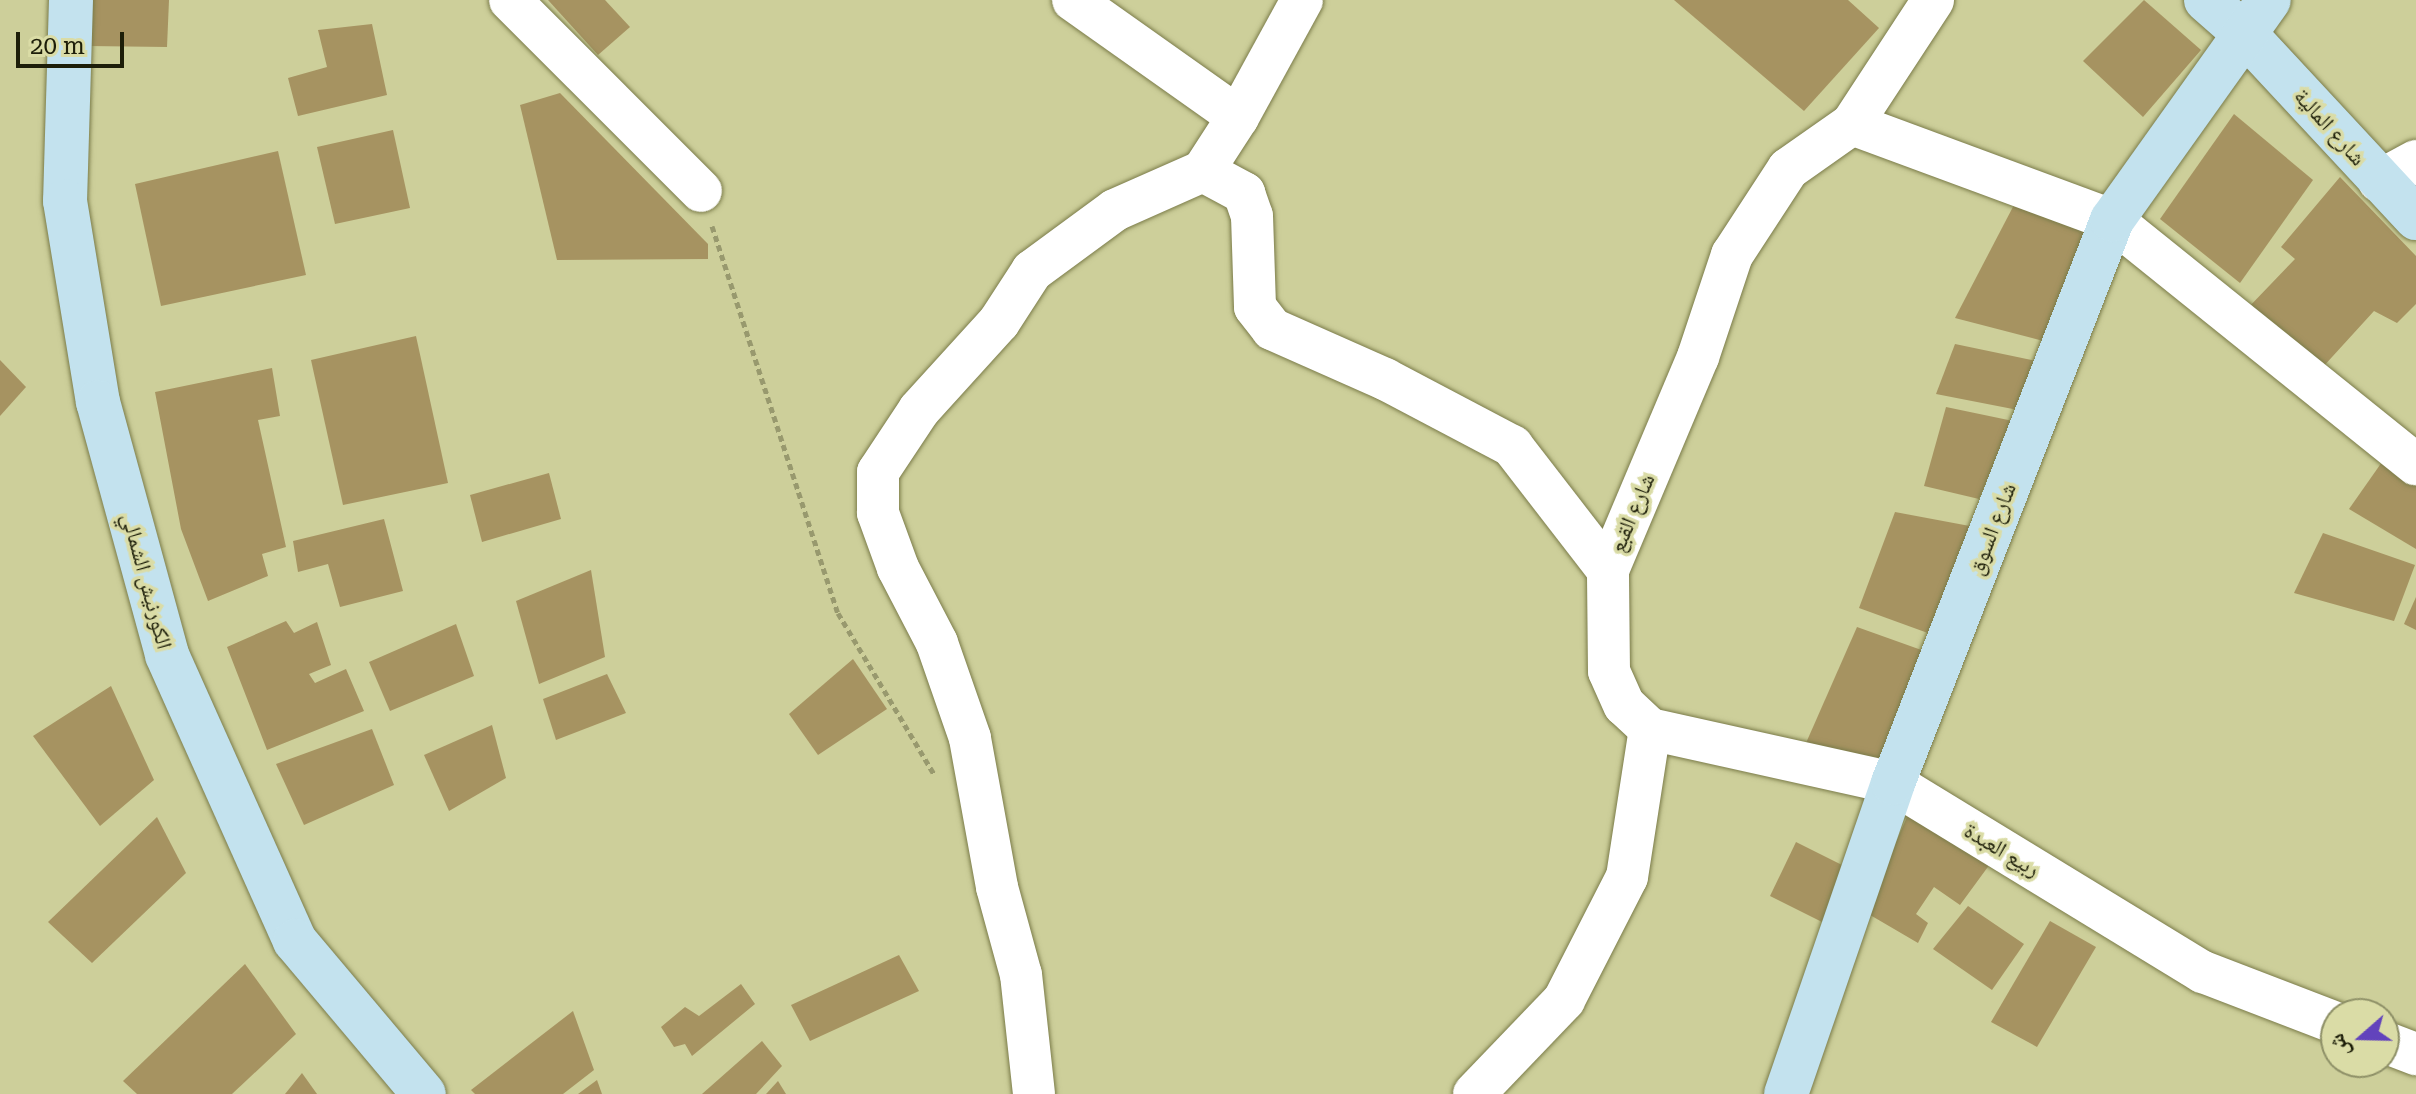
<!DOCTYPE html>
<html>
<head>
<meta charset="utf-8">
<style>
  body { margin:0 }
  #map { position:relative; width:2416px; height:1094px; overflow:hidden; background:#cdcf9a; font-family:"Roboto Serif","Noto Naskh Arabic",serif }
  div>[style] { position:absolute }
  .building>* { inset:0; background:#a69361 }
  .path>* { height:5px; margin-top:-2.5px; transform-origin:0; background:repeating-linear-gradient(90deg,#98996e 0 6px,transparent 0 10px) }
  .roads { filter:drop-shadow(0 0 2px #7b7c4a) drop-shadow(0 0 2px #7b7c4a) }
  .street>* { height:42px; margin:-21px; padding:0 21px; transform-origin:21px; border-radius:21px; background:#fff }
  .secondary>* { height:44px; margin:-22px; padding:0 22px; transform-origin:22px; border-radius:22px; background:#c3e2ee }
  span { translate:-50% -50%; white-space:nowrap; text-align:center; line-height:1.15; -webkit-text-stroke:7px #dadca6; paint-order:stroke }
  .street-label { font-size:22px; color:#1d1e09 }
  .north { position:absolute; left:2320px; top:998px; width:80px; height:80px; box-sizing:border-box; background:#dadca6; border:2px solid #8e9067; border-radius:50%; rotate:250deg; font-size:22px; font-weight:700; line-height:32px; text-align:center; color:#1d1e09 }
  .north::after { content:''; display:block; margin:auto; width:28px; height:36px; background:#6243bc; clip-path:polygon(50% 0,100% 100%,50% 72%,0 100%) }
  .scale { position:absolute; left:16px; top:32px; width:108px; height:36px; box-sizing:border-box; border:4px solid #1d1e09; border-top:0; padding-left:10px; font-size:24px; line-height:28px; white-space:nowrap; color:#1d1e09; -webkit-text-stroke:6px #dadca6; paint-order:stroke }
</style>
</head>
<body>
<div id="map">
  <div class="building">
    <i style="clip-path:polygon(91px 0,169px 0,167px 47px,88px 46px)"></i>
    <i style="clip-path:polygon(548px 0,605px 0,630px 27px,598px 55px)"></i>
    <i style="clip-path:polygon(1674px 0,1848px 0,1879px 28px,1804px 111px)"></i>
    <i style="clip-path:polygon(2144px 0,2201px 50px,2143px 117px,2083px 61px)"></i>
    <i style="clip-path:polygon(372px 24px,387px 95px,298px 116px,288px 78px,327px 67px,318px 30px)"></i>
    <i style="clip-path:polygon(560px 93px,708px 244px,708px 259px,557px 260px,520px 105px)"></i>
    <i style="clip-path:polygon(2234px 114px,2313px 180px,2240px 283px,2160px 219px)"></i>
    <i style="clip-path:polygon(393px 130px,410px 208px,335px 224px,317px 147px)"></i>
    <i style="clip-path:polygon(278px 151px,306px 275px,161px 306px,135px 184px)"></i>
    <i style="clip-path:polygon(2340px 177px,2416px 256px,2416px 304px,2397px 323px,2374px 311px,2322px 368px,2246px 310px,2295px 259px,2281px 247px)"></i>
    <i style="clip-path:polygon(2015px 203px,2095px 235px,2051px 343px,1955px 318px)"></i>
    <i style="clip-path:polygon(416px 336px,448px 483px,343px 505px,311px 360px)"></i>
    <i style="clip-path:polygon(1955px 344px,2041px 362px,2018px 410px,1936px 394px)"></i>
    <i style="clip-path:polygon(0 360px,26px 387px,0 416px)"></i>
    <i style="clip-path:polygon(272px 368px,280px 416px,258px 420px,286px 547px,262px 554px,268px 576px,208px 601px,181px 529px,155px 392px)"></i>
    <i style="clip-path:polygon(1946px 407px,2013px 421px,1979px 499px,1924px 486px)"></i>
    <i style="clip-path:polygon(2382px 462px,2416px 486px,2416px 549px,2349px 509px)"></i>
    <i style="clip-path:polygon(549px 473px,561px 519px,482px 542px,470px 495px)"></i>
    <i style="clip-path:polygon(1895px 512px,1975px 527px,1936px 636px,1859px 608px)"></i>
    <i style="clip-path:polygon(384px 519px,403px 591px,340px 607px,328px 564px,298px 572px,293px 541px)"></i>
    <i style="clip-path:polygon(2323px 533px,2415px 565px,2394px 621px,2294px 593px)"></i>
    <i style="clip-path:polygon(591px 570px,605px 657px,539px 684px,516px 601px)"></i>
    <i style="clip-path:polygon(2416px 597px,2416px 630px,2404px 624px)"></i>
    <i style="clip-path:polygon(286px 621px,294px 633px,317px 622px,331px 665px,309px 674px,315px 683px,346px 669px,364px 711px,267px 750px,227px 647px)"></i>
    <i style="clip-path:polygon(456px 624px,474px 676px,390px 711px,369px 662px)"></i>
    <i style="clip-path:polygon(1857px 627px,1927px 652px,1878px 765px,1806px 743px)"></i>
    <i style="clip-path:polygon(853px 659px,887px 709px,818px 755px,789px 714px)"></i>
    <i style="clip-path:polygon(607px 674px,626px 713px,556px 740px,543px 699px)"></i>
    <i style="clip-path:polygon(111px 686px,154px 780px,100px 826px,33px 736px)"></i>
    <i style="clip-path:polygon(492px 725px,506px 778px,449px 811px,424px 755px)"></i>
    <i style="clip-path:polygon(372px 729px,394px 785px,304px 825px,276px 764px)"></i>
    <i style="clip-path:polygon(1911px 808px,1990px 864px,1960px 905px,1934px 887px,1916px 914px,1928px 923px,1918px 943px,1865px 912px)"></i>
    <i style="clip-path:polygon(157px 817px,186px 873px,92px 963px,48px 922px)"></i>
    <i style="clip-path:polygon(1796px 842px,1852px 870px,1826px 924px,1770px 896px)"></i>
    <i style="clip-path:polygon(1968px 906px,2024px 944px,1992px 990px,1933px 949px)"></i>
    <i style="clip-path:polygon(2050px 921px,2096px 947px,2037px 1047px,1991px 1022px)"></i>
    <i style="clip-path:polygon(899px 955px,919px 991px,810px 1041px,791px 1005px)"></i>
    <i style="clip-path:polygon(245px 964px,296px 1034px,232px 1094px,137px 1094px,123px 1081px)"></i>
    <i style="clip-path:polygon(741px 984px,755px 1004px,692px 1056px,685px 1044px,674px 1047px,661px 1027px,685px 1007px,699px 1016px)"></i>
    <i style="clip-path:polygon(573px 1011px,594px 1070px,563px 1094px,475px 1094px,471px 1090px)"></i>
    <i style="clip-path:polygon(762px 1041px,782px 1066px,756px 1094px,702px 1094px)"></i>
    <i style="clip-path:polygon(302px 1073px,317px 1094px,285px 1094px)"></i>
    <i style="clip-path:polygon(597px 1080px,602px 1094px,578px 1094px)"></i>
    <i style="clip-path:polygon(778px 1081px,786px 1094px,766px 1094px)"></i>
  </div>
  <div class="path">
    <i style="left:712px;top:226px;width:407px;rotate:72deg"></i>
    <i style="left:838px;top:613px;width:187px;rotate:59.2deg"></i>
  </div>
  <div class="roads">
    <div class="street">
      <i style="left:510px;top:0;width:270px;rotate:45deg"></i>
      <i style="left:1073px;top:0;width:202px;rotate:35.3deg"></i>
      <i style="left:1852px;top:124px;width:277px;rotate:20.3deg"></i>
      <i style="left:2112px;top:220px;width:390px;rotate:38.8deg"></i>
      <i style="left:1203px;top:171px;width:47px;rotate:28.2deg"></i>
      <i style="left:1244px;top:193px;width:24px;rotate:71deg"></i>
      <i style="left:1252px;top:216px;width:91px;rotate:88.1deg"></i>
      <i style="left:1255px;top:307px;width:28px;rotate:52deg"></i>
      <i style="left:1272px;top:329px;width:124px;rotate:23.9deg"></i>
      <i style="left:1385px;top:379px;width:144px;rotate:27.8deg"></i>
      <i style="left:1512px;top:446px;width:157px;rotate:52.3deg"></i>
      <i style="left:2379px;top:181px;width:42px;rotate:-28.4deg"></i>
      <i style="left:1650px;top:729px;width:249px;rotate:12.5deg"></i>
      <i style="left:1893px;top:783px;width:363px;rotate:31.4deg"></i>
      <i style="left:2203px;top:972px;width:142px;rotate:21deg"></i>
      <i style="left:2384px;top:1042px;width:34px;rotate:21deg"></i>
      <i style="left:1034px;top:1094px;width:120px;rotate:-96.2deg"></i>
      <i style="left:1021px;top:975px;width:91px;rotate:-105.3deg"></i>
      <i style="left:997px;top:887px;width:151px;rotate:-100.3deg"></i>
      <i style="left:970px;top:738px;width:101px;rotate:-109.2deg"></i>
      <i style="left:937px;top:643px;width:85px;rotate:-117.5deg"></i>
      <i style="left:898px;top:568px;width:59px;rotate:-110deg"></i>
      <i style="left:878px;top:513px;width:41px;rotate:-90deg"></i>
      <i style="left:878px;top:472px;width:74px;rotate:-56.5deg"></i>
      <i style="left:919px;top:410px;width:119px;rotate:-47.7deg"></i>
      <i style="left:999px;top:322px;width:61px;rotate:-57.1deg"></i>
      <i style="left:1032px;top:271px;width:103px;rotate:-36.3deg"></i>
      <i style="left:1115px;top:210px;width:96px;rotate:-23.9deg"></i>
      <i style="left:1203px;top:171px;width:64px;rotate:-57.1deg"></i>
      <i style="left:1238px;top:117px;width:133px;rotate:-61.3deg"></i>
      <i style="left:1474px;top:1094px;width:130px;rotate:-46.2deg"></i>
      <i style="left:1564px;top:1000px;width:138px;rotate:-62.9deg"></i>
      <i style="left:1627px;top:877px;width:150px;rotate:-81.2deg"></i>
      <i style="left:1650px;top:729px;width:35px;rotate:-137deg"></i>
      <i style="left:1624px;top:705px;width:37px;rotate:-114deg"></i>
      <i style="left:1609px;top:671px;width:101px;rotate:-90.6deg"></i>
      <i style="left:1608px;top:570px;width:231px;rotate:-67.1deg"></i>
      <i style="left:1698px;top:357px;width:108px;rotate:-71.6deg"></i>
      <i style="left:1732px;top:255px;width:103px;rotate:-56.9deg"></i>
      <i style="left:1788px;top:169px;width:78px;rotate:-35.1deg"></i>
      <i style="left:1852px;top:124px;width:148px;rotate:-56.8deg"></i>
    </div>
    <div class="secondary">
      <i style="left:71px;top:0;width:201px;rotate:91.7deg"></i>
      <i style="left:65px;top:201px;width:204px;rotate:80.7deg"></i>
      <i style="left:98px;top:402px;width:262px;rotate:74.7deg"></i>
      <i style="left:167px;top:655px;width:313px;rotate:65.9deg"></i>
      <i style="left:295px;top:941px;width:200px;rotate:49.9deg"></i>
      <i style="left:2206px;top:0;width:53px;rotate:41.2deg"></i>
      <i style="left:2246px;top:35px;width:250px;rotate:47.1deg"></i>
      <i style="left:1786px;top:1094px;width:329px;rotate:-71deg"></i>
      <i style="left:1893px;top:783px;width:604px;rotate:-68.74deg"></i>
      <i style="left:2112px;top:220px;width:270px;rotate:-54.5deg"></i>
    </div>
  </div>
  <div class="street-label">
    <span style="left:2330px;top:127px;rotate:48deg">شارع المالية</span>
    <span style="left:1632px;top:513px;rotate:-67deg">شارع القبع</span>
    <span style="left:1992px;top:529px;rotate:-69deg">شارع السوق</span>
    <span style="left:147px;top:581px;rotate:75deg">الكورنيش الشمالي</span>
    <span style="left:2002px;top:850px;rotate:31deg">ربيع العبدة</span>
  </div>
  <div class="north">ش</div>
  <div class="scale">20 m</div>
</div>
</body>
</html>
